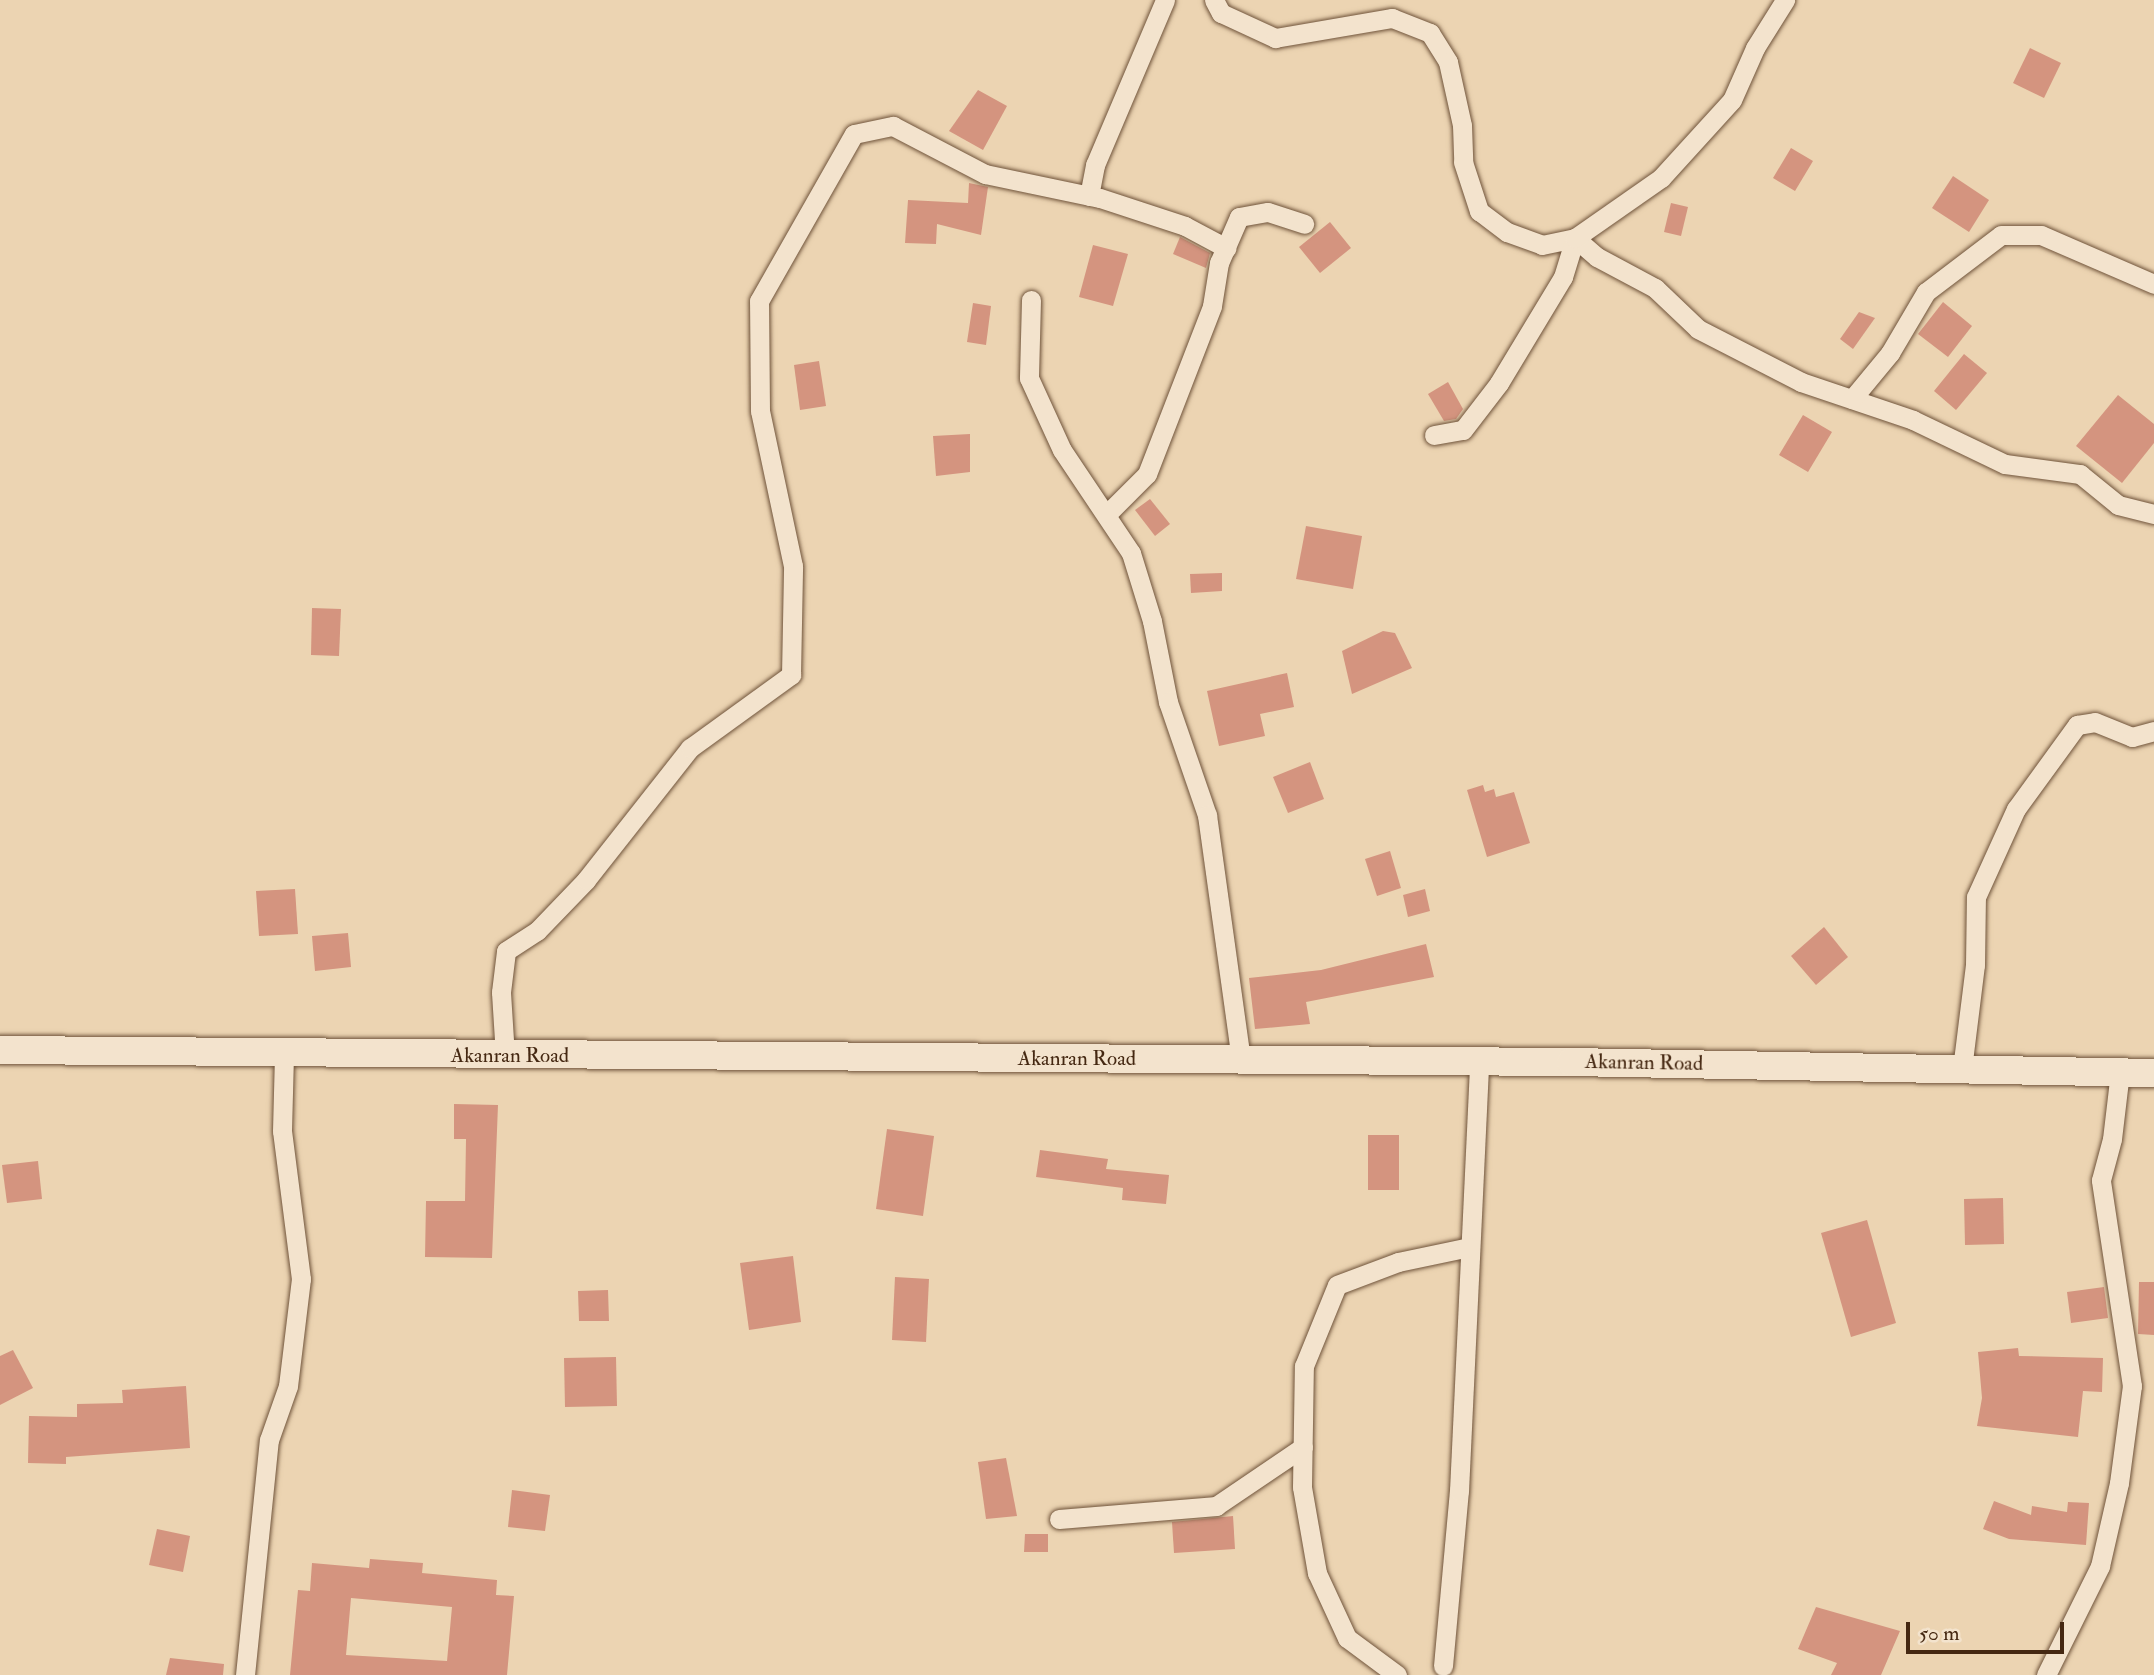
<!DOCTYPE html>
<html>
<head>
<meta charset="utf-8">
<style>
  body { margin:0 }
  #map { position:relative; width:2154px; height:1675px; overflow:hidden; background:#ecd4b2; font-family:"IM FELL Double Pica",serif }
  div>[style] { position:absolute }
  .building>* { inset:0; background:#d4947f }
  .roads { filter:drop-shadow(0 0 2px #6f533a) drop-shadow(0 0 2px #6f533a) }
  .minor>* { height:19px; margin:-9.5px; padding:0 9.5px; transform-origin:9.5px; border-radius:9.5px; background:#f3e3cd }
  .secondary>* { height:28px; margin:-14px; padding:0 14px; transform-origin:14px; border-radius:14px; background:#f3e3cd }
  span { translate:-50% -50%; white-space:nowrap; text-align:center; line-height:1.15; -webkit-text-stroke:5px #f3e3cd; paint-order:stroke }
  .street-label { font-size:21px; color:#452812 }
  .scale { position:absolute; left:1906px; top:1622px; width:158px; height:32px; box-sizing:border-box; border:4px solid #452812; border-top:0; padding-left:9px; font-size:21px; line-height:24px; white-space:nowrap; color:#452812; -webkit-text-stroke:5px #f3e3cd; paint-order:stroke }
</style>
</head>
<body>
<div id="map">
  <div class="building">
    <i style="clip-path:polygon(2030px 48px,2061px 63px,2044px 98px,2013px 83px)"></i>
    <i style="clip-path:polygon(978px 90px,1007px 106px,983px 150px,949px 131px)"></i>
    <i style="clip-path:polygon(1791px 148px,1813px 161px,1795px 191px,1773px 178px)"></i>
    <i style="clip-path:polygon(1953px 176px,1989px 200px,1969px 232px,1932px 208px)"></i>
    <i style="clip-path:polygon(969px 183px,988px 187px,981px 235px,937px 224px,936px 244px,905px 243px,908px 200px,968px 203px)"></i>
    <i style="clip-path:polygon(1671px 203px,1688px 207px,1681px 236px,1664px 232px)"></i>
    <i style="clip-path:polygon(1330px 222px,1351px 248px,1320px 273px,1299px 247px)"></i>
    <i style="clip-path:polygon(1180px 237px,1210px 253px,1206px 268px,1173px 254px)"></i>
    <i style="clip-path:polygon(1093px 245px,1128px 254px,1113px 306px,1079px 297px)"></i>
    <i style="clip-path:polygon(1943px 302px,1972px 326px,1948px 357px,1918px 334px)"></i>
    <i style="clip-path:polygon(973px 303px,991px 306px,986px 345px,967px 342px)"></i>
    <i style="clip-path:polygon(1859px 312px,1875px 318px,1853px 349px,1840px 339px)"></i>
    <i style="clip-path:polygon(1964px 354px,1987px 373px,1956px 410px,1934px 391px)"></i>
    <i style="clip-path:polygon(819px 361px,826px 406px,800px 410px,794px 365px)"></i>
    <i style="clip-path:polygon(1448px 382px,1463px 409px,1456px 419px,1444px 421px,1428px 394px)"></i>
    <i style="clip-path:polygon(2118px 395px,2154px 424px,2154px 443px,2122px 483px,2076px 446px)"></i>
    <i style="clip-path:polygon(1803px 415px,1832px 432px,1808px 472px,1779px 455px)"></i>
    <i style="clip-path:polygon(970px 434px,970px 472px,936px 476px,933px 436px)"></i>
    <i style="clip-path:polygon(1150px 499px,1170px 524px,1155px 536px,1135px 510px)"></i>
    <i style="clip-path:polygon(1306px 526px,1362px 536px,1353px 589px,1296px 579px)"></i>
    <i style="clip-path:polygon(1222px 573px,1222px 591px,1191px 593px,1190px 574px)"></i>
    <i style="clip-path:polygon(312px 608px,341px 609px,339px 656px,311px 655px)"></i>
    <i style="clip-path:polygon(1383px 631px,1395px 633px,1412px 668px,1352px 694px,1342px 651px)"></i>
    <i style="clip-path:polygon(1287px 673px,1294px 707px,1260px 714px,1265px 736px,1219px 746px,1207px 691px)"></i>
    <i style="clip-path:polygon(1310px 762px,1324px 799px,1288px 813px,1273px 777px)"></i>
    <i style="clip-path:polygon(1483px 785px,1485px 792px,1494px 789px,1496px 797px,1514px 792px,1530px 843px,1487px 857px,1467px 790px)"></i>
    <i style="clip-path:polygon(1390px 851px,1401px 888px,1377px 896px,1365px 859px)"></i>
    <i style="clip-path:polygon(295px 889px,298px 934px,259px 936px,256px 891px)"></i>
    <i style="clip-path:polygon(1425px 889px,1430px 911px,1408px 917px,1403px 895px)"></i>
    <i style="clip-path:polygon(1824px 927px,1848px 957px,1816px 985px,1791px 956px)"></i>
    <i style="clip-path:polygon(348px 933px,351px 967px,315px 971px,312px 936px)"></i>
    <i style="clip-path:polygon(1426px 944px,1434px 977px,1306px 1002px,1310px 1024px,1255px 1029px,1249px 978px,1321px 970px)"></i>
    <i style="clip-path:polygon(454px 1104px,498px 1105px,492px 1258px,425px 1257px,426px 1201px,465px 1201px,466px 1139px,454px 1139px)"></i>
    <i style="clip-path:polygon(887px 1129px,934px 1136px,923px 1216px,876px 1209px)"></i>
    <i style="clip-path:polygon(1368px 1135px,1399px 1135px,1399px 1190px,1368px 1190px)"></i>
    <i style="clip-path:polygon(1040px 1150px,1108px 1159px,1106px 1169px,1169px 1175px,1166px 1204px,1122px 1200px,1123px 1188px,1036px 1177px)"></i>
    <i style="clip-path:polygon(38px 1161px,42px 1199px,7px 1203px,2px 1165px)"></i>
    <i style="clip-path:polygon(2003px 1198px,2004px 1244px,1965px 1245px,1964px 1199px)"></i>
    <i style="clip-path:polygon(1867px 1220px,1896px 1323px,1851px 1337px,1821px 1233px)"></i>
    <i style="clip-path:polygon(793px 1256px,801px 1322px,749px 1330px,740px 1263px)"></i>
    <i style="clip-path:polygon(895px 1277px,929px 1279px,926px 1342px,892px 1340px)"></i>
    <i style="clip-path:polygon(2139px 1282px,2154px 1282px,2154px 1335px,2138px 1334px)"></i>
    <i style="clip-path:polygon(2104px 1287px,2108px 1318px,2071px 1323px,2067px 1292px)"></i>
    <i style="clip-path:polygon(608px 1290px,609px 1321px,579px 1321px,578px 1291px)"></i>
    <i style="clip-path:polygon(2018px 1348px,2019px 1356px,2103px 1358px,2102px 1392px,2083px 1391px,2078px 1437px,1977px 1426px,1982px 1398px,1978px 1352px)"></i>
    <i style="clip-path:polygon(13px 1350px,33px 1388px,0 1405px,0 1356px)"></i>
    <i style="clip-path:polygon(616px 1357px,617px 1406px,565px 1407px,564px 1358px)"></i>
    <i style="clip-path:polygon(186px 1386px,190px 1448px,66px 1457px,66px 1464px,28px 1463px,29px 1416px,77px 1417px,77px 1404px,123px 1403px,122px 1390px)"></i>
    <i style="clip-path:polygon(1006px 1458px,1017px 1516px,986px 1519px,978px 1462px)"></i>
    <i style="clip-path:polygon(512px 1490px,550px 1495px,545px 1531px,508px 1527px)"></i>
    <i style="clip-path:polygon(1994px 1501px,2031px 1515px,2032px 1506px,2067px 1512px,2068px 1502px,2089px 1503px,2086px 1545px,2009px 1539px,1983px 1529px)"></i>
    <i style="clip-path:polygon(1233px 1516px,1235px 1549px,1174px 1553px,1172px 1522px)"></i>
    <i style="clip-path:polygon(157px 1529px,190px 1536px,183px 1572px,149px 1565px)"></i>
    <i style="clip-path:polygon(1025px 1534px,1048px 1534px,1048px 1552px,1024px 1552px)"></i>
    <i style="clip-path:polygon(evenodd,370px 1559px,423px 1563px,422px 1573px,497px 1580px,496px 1595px,514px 1596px,507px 1675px,290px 1675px,298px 1590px,310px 1591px,312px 1563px,369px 1568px,370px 1559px,351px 1598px,452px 1607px,447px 1661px,346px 1655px,351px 1598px)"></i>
    <i style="clip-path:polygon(1816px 1607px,1900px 1631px,1881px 1675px,1831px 1675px,1837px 1663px,1798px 1649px)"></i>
    <i style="clip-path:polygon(170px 1658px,224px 1664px,223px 1675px,166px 1675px)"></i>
  </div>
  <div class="roads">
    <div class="minor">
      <i style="left:1214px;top:0;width:15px;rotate:62deg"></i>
      <i style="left:1221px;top:13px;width:60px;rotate:24.8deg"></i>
      <i style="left:1275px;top:38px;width:119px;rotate:-9.7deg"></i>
      <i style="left:1392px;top:18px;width:41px;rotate:21.5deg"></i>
      <i style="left:1430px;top:33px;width:34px;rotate:58deg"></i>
      <i style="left:1448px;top:62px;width:65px;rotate:77.5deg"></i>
      <i style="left:1462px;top:125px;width:37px;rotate:88deg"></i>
      <i style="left:1463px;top:162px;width:52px;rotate:71.9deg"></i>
      <i style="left:1479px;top:211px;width:35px;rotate:37deg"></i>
      <i style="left:1507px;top:232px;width:37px;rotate:20deg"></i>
      <i style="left:1542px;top:245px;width:34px;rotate:-12deg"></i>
      <i style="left:1575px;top:238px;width:29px;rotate:41deg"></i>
      <i style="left:1597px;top:257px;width:66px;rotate:28.1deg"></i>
      <i style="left:1655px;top:288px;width:59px;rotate:43.6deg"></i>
      <i style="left:1698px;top:329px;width:116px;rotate:27.2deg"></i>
      <i style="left:1801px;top:382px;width:118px;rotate:18.7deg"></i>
      <i style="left:1913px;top:420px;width:102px;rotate:25.6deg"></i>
      <i style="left:2005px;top:464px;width:76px;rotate:7.6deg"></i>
      <i style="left:2080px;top:474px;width:49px;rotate:39.2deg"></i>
      <i style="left:2118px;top:505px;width:37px;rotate:14deg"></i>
      <i style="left:1089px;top:196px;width:32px;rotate:-79deg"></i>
      <i style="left:1095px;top:165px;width:179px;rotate:-67deg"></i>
      <i style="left:1031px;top:300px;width:78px;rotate:91.5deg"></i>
      <i style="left:1029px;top:378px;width:79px;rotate:65.4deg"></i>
      <i style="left:1062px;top:450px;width:124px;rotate:56.2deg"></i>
      <i style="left:1131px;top:553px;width:71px;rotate:72.8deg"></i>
      <i style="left:1152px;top:621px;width:83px;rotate:78.8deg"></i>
      <i style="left:1168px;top:702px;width:120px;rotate:71deg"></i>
      <i style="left:1207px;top:815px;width:247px;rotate:82.1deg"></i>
      <i style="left:1852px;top:399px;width:60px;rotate:-50.4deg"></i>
      <i style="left:1890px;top:353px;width:71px;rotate:-59.5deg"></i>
      <i style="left:1926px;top:292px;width:94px;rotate:-37.2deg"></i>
      <i style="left:2001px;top:235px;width:40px"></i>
      <i style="left:2041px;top:235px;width:123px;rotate:23.4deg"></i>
      <i style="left:1434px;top:435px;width:29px;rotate:-10deg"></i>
      <i style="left:1463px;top:430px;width:59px;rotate:-52.5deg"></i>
      <i style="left:1499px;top:383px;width:124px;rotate:-58.9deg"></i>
      <i style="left:1563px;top:277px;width:41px;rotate:-72.9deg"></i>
      <i style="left:1575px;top:238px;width:105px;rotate:-34.9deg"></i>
      <i style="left:1661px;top:178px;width:105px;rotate:-47.7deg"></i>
      <i style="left:1732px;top:100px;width:57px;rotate:-66.1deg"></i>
      <i style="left:1755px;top:48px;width:57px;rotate:-58deg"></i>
      <i style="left:1108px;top:513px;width:55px;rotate:-45deg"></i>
      <i style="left:1147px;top:474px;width:180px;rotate:-68.8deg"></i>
      <i style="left:1212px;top:306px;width:44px;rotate:-80.8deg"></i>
      <i style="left:1219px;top:263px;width:50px;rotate:-66.5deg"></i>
      <i style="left:1239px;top:217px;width:29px;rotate:-10deg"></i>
      <i style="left:1268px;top:212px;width:38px;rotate:18deg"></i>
      <i style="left:505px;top:1056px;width:64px;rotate:-93.6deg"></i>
      <i style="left:501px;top:992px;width:41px;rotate:-83deg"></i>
      <i style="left:506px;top:951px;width:37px;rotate:-33deg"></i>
      <i style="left:537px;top:931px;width:71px;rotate:-46.1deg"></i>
      <i style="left:586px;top:880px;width:168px;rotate:-51.8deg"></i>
      <i style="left:690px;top:748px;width:125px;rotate:-35.9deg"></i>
      <i style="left:791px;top:675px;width:109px;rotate:-88.9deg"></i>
      <i style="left:793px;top:566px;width:158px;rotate:-102deg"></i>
      <i style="left:760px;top:411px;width:110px;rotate:-90.5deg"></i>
      <i style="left:759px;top:301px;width:192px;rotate:-60.4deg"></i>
      <i style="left:854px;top:134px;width:40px;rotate:-12deg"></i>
      <i style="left:893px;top:126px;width:104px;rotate:27.6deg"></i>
      <i style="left:985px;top:174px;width:117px;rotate:11.8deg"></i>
      <i style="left:1100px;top:198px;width:89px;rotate:18.2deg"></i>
      <i style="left:1185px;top:226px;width:47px;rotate:28.2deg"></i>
      <i style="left:1962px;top:1069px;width:105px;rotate:-82.9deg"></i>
      <i style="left:1975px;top:965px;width:68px;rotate:-89.2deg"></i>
      <i style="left:1976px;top:897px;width:97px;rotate:-65.6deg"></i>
      <i style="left:2016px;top:809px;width:104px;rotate:-54deg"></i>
      <i style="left:2077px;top:725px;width:18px;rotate:-9deg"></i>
      <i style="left:2095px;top:722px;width:40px;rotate:22deg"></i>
      <i style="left:2132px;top:737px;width:23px;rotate:-15deg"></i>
      <i style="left:1059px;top:1519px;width:158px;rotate:-4.7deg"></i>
      <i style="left:1216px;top:1506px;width:105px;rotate:-34.1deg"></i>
      <i style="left:1443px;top:1666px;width:176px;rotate:-84.8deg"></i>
      <i style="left:1459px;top:1491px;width:430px;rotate:-87.3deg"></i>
      <i style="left:245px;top:1675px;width:236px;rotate:-84.2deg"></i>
      <i style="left:269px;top:1440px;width:57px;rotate:-70.6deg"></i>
      <i style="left:288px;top:1386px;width:108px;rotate:-83.1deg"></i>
      <i style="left:301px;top:1279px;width:149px;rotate:-97.3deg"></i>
      <i style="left:282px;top:1131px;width:76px;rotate:-88.5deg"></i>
      <i style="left:1397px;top:1675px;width:62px;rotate:-143.5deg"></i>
      <i style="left:1347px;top:1638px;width:72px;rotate:-114.8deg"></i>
      <i style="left:1317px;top:1573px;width:87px;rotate:-99.9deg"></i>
      <i style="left:1302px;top:1487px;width:121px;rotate:-89.1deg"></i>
      <i style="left:1304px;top:1366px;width:87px;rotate:-67.8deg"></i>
      <i style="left:1337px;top:1285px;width:65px;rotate:-20.7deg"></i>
      <i style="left:1398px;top:1262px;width:73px;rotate:-11.9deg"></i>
      <i style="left:2046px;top:1675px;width:122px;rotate:-63.6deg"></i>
      <i style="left:2100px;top:1566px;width:85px;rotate:-77.1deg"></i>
      <i style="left:2119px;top:1483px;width:98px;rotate:-82.4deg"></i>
      <i style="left:2132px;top:1386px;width:208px;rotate:-98.6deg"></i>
      <i style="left:2101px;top:1180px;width:42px;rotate:-75deg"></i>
      <i style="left:2112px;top:1139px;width:67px;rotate:-83.2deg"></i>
    </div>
    <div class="secondary">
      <i style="left:0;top:1050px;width:1571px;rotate:0.44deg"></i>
      <i style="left:1571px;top:1062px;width:583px;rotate:1.08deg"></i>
    </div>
  </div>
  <div class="street-label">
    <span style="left:510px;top:1056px">Akanran Road</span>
    <span style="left:1077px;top:1059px">Akanran Road</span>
    <span style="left:1644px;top:1063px;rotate:1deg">Akanran Road</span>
  </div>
  <div class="scale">50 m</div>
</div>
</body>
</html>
